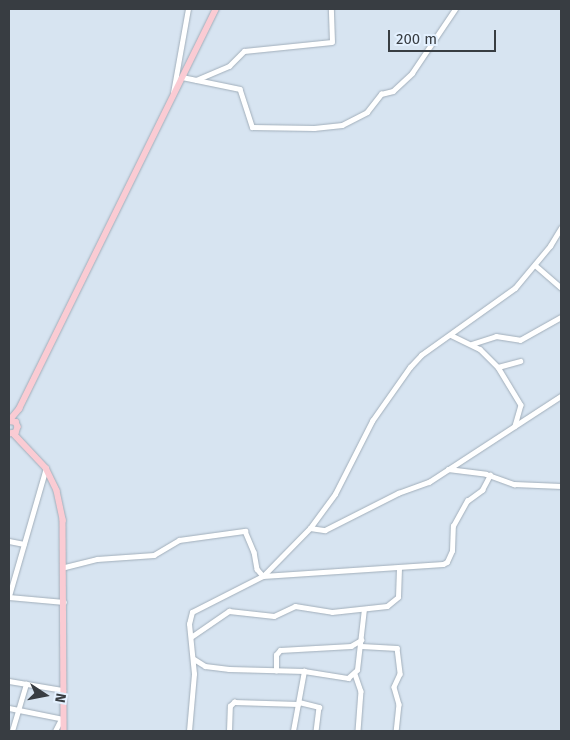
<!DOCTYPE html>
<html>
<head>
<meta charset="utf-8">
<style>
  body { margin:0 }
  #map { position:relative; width:570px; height:740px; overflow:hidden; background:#d7e4f1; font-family:"Fira Sans",sans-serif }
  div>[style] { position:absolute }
  .roads { filter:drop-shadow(0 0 1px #a1aeba) drop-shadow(0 0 1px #a1aeba) }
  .minor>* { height:4.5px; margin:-2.25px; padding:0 2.25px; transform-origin:2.25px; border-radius:2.25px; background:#fff }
  .major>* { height:5.5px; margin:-2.75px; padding:0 2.75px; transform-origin:2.75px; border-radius:2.75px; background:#facbd3 }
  span { translate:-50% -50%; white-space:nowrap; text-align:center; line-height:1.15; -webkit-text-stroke:4px #e4f1ff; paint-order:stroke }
  .frame { position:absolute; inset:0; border:10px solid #383d42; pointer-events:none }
  .north { position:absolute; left:20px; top:670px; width:50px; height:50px; -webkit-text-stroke:4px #e4f1ff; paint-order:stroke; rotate:101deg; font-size:14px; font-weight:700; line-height:20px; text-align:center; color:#383d42 }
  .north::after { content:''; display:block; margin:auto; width:18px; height:22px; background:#383d42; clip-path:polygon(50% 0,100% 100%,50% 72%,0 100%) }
  .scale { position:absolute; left:388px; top:30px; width:108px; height:22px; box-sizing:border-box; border:2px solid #383d42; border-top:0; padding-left:6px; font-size:15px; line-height:18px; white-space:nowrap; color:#383d42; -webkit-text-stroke:4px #e4f1ff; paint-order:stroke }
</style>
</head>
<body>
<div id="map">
  <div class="roads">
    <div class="minor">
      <i style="left:182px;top:77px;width:59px;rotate:11.7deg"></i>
      <i style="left:240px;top:89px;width:40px;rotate:72deg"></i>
      <i style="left:252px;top:127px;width:62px;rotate:0.9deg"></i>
      <i style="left:314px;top:128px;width:28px;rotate:-6deg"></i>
      <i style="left:342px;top:125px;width:28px;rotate:-27deg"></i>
      <i style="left:367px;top:112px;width:23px;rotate:-52deg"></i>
      <i style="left:381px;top:94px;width:12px;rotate:-14deg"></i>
      <i style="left:393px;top:91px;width:26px;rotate:-43deg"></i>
      <i style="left:412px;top:73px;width:77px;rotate:-56.1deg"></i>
      <i style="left:196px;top:80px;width:36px;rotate:-23deg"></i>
      <i style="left:229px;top:66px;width:21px;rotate:-45deg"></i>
      <i style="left:244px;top:51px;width:88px;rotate:-5.8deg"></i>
      <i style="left:332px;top:42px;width:33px;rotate:-92deg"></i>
      <i style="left:173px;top:93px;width:85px;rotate:-79.9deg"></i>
      <i style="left:535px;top:265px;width:35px;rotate:41deg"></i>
      <i style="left:451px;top:335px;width:32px;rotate:26deg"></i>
      <i style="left:480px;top:349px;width:25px;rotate:45deg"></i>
      <i style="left:498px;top:367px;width:23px;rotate:-15deg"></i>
      <i style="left:472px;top:344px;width:25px;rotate:-18deg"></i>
      <i style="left:496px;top:336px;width:24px;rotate:9deg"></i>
      <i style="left:520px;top:340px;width:47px;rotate:-29.3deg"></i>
      <i style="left:498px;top:367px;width:44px;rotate:58.8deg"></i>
      <i style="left:521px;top:405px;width:22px;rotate:106deg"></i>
      <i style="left:448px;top:469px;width:38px;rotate:7deg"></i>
      <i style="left:486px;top:474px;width:30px;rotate:20deg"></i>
      <i style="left:514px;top:484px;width:47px;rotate:2.4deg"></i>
      <i style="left:310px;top:528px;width:15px;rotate:8deg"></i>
      <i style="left:325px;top:530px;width:82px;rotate:-26.9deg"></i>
      <i style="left:398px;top:493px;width:33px;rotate:-20deg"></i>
      <i style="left:429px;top:482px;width:158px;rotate:-33.1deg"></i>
      <i style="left:9px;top:541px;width:15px;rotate:11deg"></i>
      <i style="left:65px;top:567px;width:33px;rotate:-14deg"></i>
      <i style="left:97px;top:559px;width:57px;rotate:-4deg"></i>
      <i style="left:154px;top:555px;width:29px;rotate:-31deg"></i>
      <i style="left:179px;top:540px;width:67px;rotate:-7.8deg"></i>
      <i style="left:245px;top:531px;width:23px;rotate:67deg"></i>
      <i style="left:254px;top:552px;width:17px;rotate:80deg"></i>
      <i style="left:257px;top:569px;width:9px;rotate:49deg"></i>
      <i style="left:263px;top:576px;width:180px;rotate:-3.8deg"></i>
      <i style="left:443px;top:564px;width:4px;rotate:-27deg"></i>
      <i style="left:447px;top:562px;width:12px;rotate:-66deg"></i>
      <i style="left:452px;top:551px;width:25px;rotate:-88deg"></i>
      <i style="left:453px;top:526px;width:29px;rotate:-61deg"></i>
      <i style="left:467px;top:501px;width:19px;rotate:-36deg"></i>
      <i style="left:482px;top:490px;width:17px;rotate:-62deg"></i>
      <i style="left:9px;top:596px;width:133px;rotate:-73.9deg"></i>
      <i style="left:9px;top:597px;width:55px;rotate:5.2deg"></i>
      <i style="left:191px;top:637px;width:46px;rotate:-34.4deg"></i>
      <i style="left:229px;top:611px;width:45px;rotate:6.3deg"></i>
      <i style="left:274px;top:616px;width:23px;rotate:-25deg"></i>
      <i style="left:295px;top:606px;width:37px;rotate:9deg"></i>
      <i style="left:332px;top:612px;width:55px;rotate:-6.2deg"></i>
      <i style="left:387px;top:606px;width:14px;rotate:-39deg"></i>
      <i style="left:398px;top:597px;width:29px;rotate:-88deg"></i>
      <i style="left:361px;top:646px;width:36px;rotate:3deg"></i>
      <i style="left:397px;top:648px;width:26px;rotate:83deg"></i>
      <i style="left:400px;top:674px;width:14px;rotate:115deg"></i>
      <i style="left:394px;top:687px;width:18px;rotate:74deg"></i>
      <i style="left:399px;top:704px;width:27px;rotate:96deg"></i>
      <i style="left:194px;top:659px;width:13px;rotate:32deg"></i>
      <i style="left:205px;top:666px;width:24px;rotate:7deg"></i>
      <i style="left:229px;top:669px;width:75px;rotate:1.5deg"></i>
      <i style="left:304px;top:671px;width:45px;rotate:9deg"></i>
      <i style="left:348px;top:678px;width:12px;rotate:-42deg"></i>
      <i style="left:357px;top:670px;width:61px;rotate:-83.5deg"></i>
      <i style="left:276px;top:671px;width:16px;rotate:-90deg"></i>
      <i style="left:276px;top:655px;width:6px;rotate:-51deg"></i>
      <i style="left:280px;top:650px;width:71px;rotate:-3.2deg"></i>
      <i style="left:351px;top:646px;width:12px;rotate:-31deg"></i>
      <i style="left:355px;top:674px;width:18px;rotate:71deg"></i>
      <i style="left:361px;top:691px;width:40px;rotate:94.3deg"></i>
      <i style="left:9px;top:681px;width:55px;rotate:9.5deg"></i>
      <i style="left:299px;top:702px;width:21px;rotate:14deg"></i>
      <i style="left:319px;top:707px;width:24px;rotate:97deg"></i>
      <i style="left:9px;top:708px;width:51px;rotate:11.3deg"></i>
      <i style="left:12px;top:731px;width:49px;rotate:-73.4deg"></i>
      <i style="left:55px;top:731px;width:13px;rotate:-63deg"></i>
      <i style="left:189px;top:731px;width:57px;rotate:-85deg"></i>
      <i style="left:194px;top:674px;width:50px;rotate:-95.7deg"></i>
      <i style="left:189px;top:624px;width:12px;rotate:-76deg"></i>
      <i style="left:192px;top:612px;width:80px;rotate:-26.9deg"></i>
      <i style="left:263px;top:576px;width:67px;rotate:-45.6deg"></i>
      <i style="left:310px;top:528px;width:42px;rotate:-53.7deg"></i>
      <i style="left:335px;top:494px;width:82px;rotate:-63.1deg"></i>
      <i style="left:372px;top:421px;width:66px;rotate:-54.9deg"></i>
      <i style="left:410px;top:367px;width:16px;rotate:-47deg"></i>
      <i style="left:421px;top:355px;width:115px;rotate:-35.5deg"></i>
      <i style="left:515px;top:288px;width:55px;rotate:-50.2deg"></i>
      <i style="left:550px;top:246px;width:21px;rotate:-59deg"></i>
      <i style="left:229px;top:731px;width:25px;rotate:-88deg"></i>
      <i style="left:230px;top:706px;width:6px;rotate:-45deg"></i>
      <i style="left:234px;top:702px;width:64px;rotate:1.8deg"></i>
      <i style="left:293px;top:731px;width:61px;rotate:-79.6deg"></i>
    </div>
    <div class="major">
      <i style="left:9px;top:421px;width:16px;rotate:-50deg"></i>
      <i style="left:19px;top:409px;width:446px;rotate:-63.8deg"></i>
      <i style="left:9px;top:421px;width:7px;rotate:8deg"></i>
      <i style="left:16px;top:422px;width:5px;rotate:68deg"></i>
      <i style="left:18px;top:427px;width:6px;rotate:108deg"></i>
      <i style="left:16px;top:433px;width:7px;rotate:172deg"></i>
      <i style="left:14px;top:434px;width:47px;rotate:46.7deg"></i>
      <i style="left:46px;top:468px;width:25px;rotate:64deg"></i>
      <i style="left:57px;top:491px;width:30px;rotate:78deg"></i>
      <i style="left:63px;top:520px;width:211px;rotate:89.7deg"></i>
    </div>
  </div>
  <div class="frame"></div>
  <div class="north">N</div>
  <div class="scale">200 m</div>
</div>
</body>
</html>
